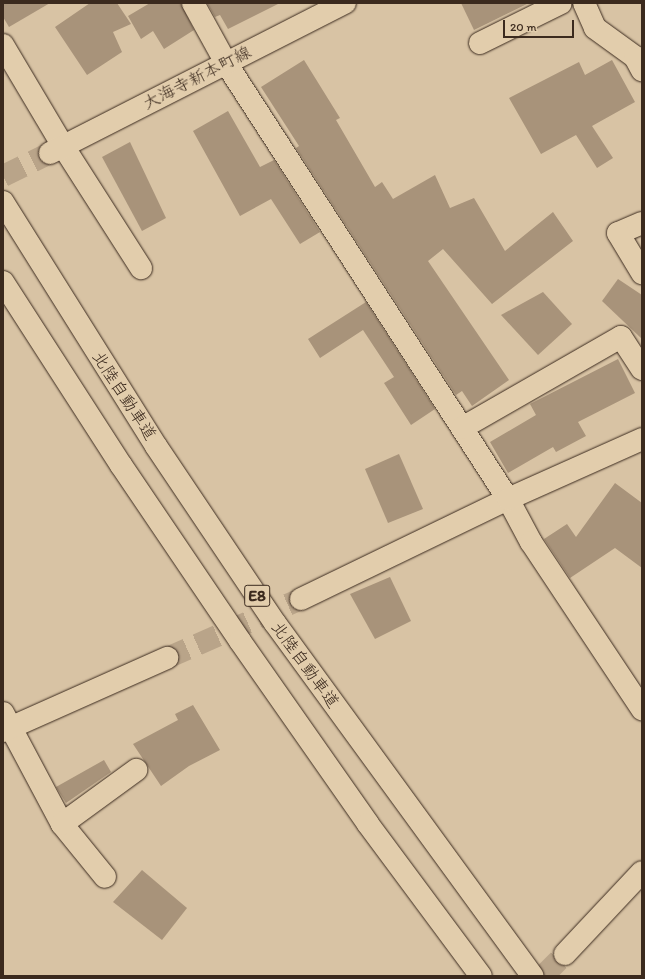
<!DOCTYPE html>
<html>
<head>
<meta charset="utf-8">
<style>
  body { margin:0 }
  #map { position:relative; width:645px; height:979px; overflow:hidden; background:#d8c3a4; font-family:Itim,"Klee One",sans-serif }
  div>[style] { position:absolute }
  .building>* { inset:0; background:#a8937a }
  .minor-tunnel>* { height:22px; margin-top:-11px; transform-origin:0; background:repeating-linear-gradient(90deg,#b9a489 0 22px,transparent 0 33px) }
  .secondary-tunnel>* { height:22px; margin-top:-11px; transform-origin:0; background:repeating-linear-gradient(90deg,#b9a489 0 22px,transparent 0 33px) }
  .roads { filter:drop-shadow(0 0 1px #3b2a1e) drop-shadow(0 0 1px #3b2a1e) }
  .minor>* { height:22px; margin:-11px; padding:0 11px; transform-origin:11px; border-radius:11px; background:#e2cdac }
  .secondary>* { height:22px; margin:-11px; padding:0 11px; transform-origin:11px; border-radius:11px; background:#e2cdac }
  .motorway>* { height:22px; margin:-11px; padding:0 11px; transform-origin:11px; border-radius:11px; background:#e2cdac }
  span { translate:-50% -50%; white-space:nowrap; text-align:center; line-height:1.15; -webkit-text-stroke:3px #e2cdac; paint-order:stroke }
  .shield-label span { padding:1px 3px; background:#e2cdac; border:1px solid; border-radius:3px; -webkit-text-stroke-width:0 }
  .shield-label { font-size:16px; color:#3b2a1e; font-weight:700 }
  .street-label { font-size:17px; color:#3b2a1e }
  .frame { position:absolute; inset:0; border:4px solid #3b2a1e; pointer-events:none }
  .scale { position:absolute; left:503px; top:20px; width:71px; height:18px; box-sizing:border-box; border:2px solid #3b2a1e; border-top:0; padding-left:5px; font-size:12px; line-height:14px; white-space:nowrap; color:#3b2a1e; -webkit-text-stroke:3px #e2cdac; paint-order:stroke }
</style>
</head>
<body>
<div id="map">
  <div class="building">
    <i style="clip-path:polygon(3px 3px,50px 3px,9px 27px,3px 17px)"></i>
    <i style="clip-path:polygon(90px 3px,117px 3px,131px 24px,113px 32px,122px 52px,87px 75px,55px 27px)"></i>
    <i style="clip-path:polygon(150px 3px,181px 3px,194px 30px,164px 49px,153px 31px,141px 39px,128px 16px)"></i>
    <i style="clip-path:polygon(207px 3px,280px 3px,228px 29px,220px 15px,215px 17px)"></i>
    <i style="clip-path:polygon(461px 3px,529px 3px,474px 30px)"></i>
    <i style="clip-path:polygon(304px 60px,340px 118px,336px 120px,375px 187px,382px 182px,393px 199px,435px 175px,450px 208px,474px 198px,505px 251px,553px 212px,573px 241px,492px 304px,443px 249px,428px 261px,509px 380px,472px 406px,462px 391px,456px 395px,296px 148px,299px 146px,261px 87px)"></i>
    <i style="clip-path:polygon(612px 60px,635px 102px,592px 126px,613px 158px,597px 168px,576px 135px,541px 154px,509px 98px,579px 62px,585px 75px)"></i>
    <i style="clip-path:polygon(228px 111px,260px 167px,274px 160px,320px 232px,300px 244px,271px 199px,240px 216px,193px 131px)"></i>
    <i style="clip-path:polygon(130px 142px,166px 218px,142px 231px,102px 157px)"></i>
    <i style="clip-path:polygon(618px 279px,642px 295px,642px 339px,602px 301px)"></i>
    <i style="clip-path:polygon(543px 292px,572px 324px,538px 355px,501px 315px)"></i>
    <i style="clip-path:polygon(366px 302px,435px 409px,411px 425px,384px 383px,394px 377px,363px 330px,320px 358px,308px 339px)"></i>
    <i style="clip-path:polygon(618px 359px,635px 393px,578px 422px,586px 436px,556px 452px,553px 447px,508px 473px,490px 442px,536px 415px,530px 404px)"></i>
    <i style="clip-path:polygon(399px 454px,423px 509px,388px 523px,365px 469px)"></i>
    <i style="clip-path:polygon(615px 483px,642px 503px,642px 568px,615px 548px,570px 578px,544px 539px,567px 524px,576px 537px)"></i>
    <i style="clip-path:polygon(390px 577px,411px 621px,375px 639px,350px 594px)"></i>
    <i style="clip-path:polygon(193px 705px,220px 750px,189px 766px,161px 786px,133px 744px,178px 720px,175px 714px)"></i>
    <i style="clip-path:polygon(104px 760px,111px 772px,66px 803px,56px 787px)"></i>
    <i style="clip-path:polygon(142px 870px,187px 908px,162px 940px,113px 902px)"></i>
  </div>
  <div class="minor-tunnel">
    <i style="left:167px;top:658px;width:146px;rotate:-23.8deg"></i>
    <i style="left:543px;top:976px;width:31px;rotate:-45deg"></i>
  </div>
  <div class="secondary-tunnel">
    <i style="left:3px;top:176px;width:52px;rotate:-26.1deg"></i>
  </div>
  <div class="roads">
    <div class="minor">
      <i style="left:193px;top:3px;width:68px;rotate:61.2deg"></i>
      <i style="left:226px;top:63px;width:519px;rotate:57.11deg"></i>
      <i style="left:508px;top:499px;width:49px;rotate:61.9deg"></i>
      <i style="left:531px;top:542px;width:201px;rotate:56.4deg"></i>
      <i style="left:584px;top:3px;width:27px;rotate:66deg"></i>
      <i style="left:595px;top:28px;width:49px;rotate:35.9deg"></i>
      <i style="left:635px;top:57px;width:15px;rotate:62deg"></i>
      <i style="left:480px;top:43px;width:90px;rotate:-26.3deg"></i>
      <i style="left:3px;top:45px;width:117px;rotate:59.3deg"></i>
      <i style="left:63px;top:146px;width:145px;rotate:57.4deg"></i>
      <i style="left:642px;top:223px;width:26px;rotate:157deg"></i>
      <i style="left:618px;top:233px;width:47px;rotate:59deg"></i>
      <i style="left:462px;top:428px;width:183px;rotate:-29.8deg"></i>
      <i style="left:621px;top:337px;width:38px;rotate:57deg"></i>
      <i style="left:301px;top:599px;width:230px;rotate:-25.8deg"></i>
      <i style="left:508px;top:499px;width:147px;rotate:-24.1deg"></i>
      <i style="left:3px;top:713px;width:126px;rotate:62deg"></i>
      <i style="left:62px;top:824px;width:68px;rotate:50.9deg"></i>
      <i style="left:3px;top:731px;width:180px;rotate:-24deg"></i>
      <i style="left:62px;top:824px;width:92px;rotate:-36.1deg"></i>
      <i style="left:565px;top:954px;width:112px;rotate:-46.8deg"></i>
    </div>
    <div class="secondary">
      <i style="left:50px;top:153px;width:331px;rotate:-27deg"></i>
    </div>
    <div class="motorway">
      <i style="left:3px;top:202px;width:288px;rotate:57.9deg"></i>
      <i style="left:156px;top:446px;width:213px;rotate:56.1deg"></i>
      <i style="left:275px;top:623px;width:437px;rotate:53.9deg"></i>
      <i style="left:3px;top:282px;width:218px;rotate:57.2deg"></i>
      <i style="left:121px;top:465px;width:212px;rotate:55.9deg"></i>
      <i style="left:240px;top:641px;width:223px;rotate:55deg"></i>
      <i style="left:368px;top:824px;width:189px;rotate:53.4deg"></i>
    </div>
  </div>
  <div class="shield-label">
    <span style="left:257px;top:596px">E8</span>
  </div>
  <div class="street-label">
    <span style="left:197px;top:78px;rotate:-27deg">大海寺新本町線</span>
    <span style="left:124px;top:396px;rotate:57deg">北陸自動車道</span>
    <span style="left:305px;top:665px;rotate:54deg">北陸自動車道</span>
  </div>
  <div class="frame"></div>
  <div class="scale">20 m</div>
</div>
</body>
</html>
